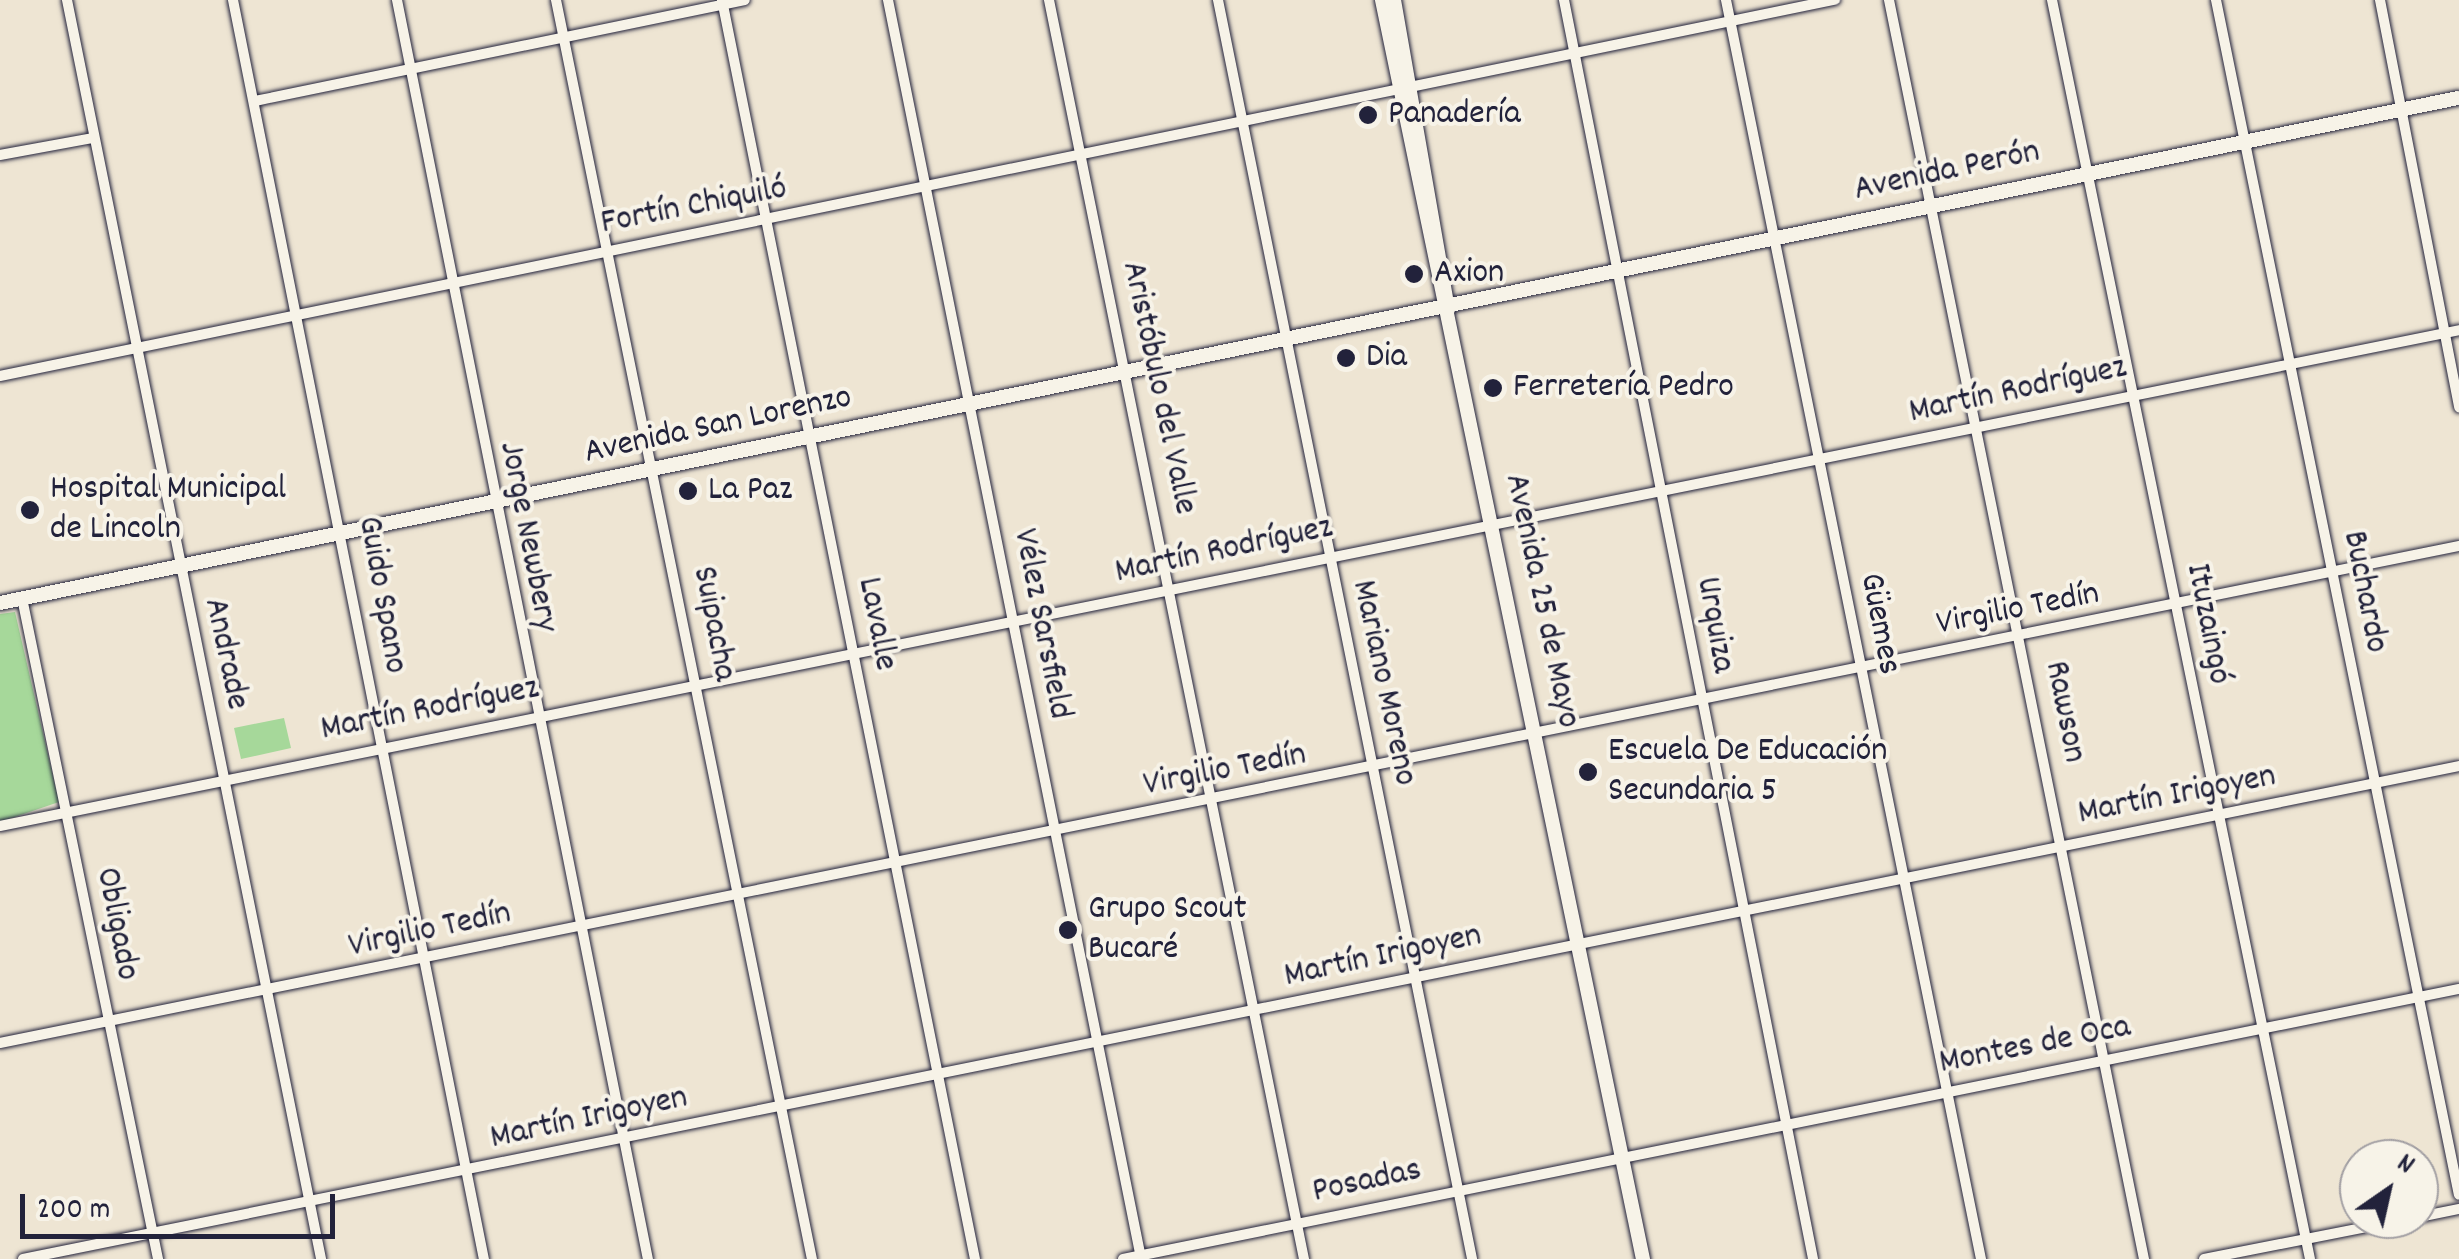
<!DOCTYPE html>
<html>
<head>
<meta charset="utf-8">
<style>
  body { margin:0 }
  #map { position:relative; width:2459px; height:1259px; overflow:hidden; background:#eee5d3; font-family:Dekko,sans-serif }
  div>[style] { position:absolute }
  .green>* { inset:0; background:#a6d89a }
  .roads { filter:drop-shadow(0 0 2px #22223b) drop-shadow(0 0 2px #22223b) }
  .minor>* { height:10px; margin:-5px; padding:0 5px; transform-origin:5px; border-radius:5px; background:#f7f3e8 }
  .secondary>* { height:14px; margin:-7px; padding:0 7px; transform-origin:7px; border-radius:7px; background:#f7f3e8 }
  .dots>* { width:28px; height:28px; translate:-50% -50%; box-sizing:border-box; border:5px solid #f7f3e8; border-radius:50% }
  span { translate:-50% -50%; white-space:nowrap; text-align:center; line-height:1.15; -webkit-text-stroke:8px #f7f3e8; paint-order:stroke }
  .poi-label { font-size:35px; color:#22223b }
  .left { translate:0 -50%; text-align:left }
  .street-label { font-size:35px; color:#22223b }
  .north { position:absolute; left:2339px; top:1139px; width:100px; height:100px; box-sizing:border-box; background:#f7f3e8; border:2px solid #a29fa3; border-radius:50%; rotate:34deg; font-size:28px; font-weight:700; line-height:40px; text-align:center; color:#22223b }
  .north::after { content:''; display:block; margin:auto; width:35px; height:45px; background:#22223b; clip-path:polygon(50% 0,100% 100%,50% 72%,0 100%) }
  .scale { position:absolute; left:20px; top:1194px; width:315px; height:45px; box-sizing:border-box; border:5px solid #22223b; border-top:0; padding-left:12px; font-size:30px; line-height:35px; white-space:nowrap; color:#22223b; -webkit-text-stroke:8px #f7f3e8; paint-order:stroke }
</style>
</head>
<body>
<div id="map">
  <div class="green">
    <i style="clip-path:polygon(15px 612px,59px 802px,0 822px,0 614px)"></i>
    <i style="clip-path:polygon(284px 718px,291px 748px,241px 759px,234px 728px)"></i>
  </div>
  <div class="roads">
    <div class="minor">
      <i style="left:67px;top:0;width:1284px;rotate:78.59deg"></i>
      <i style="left:233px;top:0;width:1284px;rotate:78.73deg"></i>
      <i style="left:397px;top:0;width:1284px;rotate:78.73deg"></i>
      <i style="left:556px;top:0;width:1285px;rotate:78.51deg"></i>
      <i style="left:722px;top:0;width:1284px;rotate:78.64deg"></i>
      <i style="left:888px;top:0;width:1283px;rotate:78.63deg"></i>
      <i style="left:1049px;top:0;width:1285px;rotate:78.55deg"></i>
      <i style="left:1218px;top:0;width:1284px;rotate:78.59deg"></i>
      <i style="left:1564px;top:0;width:1283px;rotate:78.81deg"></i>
      <i style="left:1726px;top:0;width:1285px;rotate:78.55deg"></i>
      <i style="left:1889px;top:0;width:1285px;rotate:78.55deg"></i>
      <i style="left:2052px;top:0;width:1285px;rotate:78.42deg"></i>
      <i style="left:2216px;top:0;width:1219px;rotate:78.51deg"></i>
      <i style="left:2380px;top:0;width:415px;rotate:79deg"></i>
      <i style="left:1410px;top:87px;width:434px;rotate:-11.6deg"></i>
      <i style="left:255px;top:101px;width:500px;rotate:-11.65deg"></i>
      <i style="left:0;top:155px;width:95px;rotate:-10.4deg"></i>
      <i style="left:0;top:376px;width:1428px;rotate:-11.59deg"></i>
      <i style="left:22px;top:598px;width:675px;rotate:78.37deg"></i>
      <i style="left:0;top:826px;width:2509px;rotate:-11.4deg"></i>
      <i style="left:0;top:1043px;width:2509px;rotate:-11.43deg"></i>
      <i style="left:2419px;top:1217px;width:41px;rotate:-11.3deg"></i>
      <i style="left:23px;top:1259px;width:2485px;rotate:-11.44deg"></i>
      <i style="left:1123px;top:1259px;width:1363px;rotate:-11.43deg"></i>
      <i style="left:2204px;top:1259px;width:208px;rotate:-11.1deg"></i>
    </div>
    <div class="secondary">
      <i style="left:1382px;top:0;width:1286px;rotate:78.29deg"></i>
      <i style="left:1394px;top:0;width:314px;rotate:80.1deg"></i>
      <i style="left:0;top:603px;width:2510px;rotate:-11.61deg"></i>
    </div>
  </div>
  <div class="dots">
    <i style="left:1368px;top:115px;background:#22223b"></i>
    <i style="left:1414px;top:274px;background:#22223b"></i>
    <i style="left:1346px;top:358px;background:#22223b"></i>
    <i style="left:1493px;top:388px;background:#22223b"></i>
    <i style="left:688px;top:491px;background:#22223b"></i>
    <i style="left:30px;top:510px;background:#22223b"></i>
    <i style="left:1588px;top:772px;background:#22223b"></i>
    <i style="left:1068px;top:930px;background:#22223b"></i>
  </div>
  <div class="poi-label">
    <span class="left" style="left:1388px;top:115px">Panadería</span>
    <span class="left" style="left:1434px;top:274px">Axion</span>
    <span class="left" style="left:1366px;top:358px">Dia</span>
    <span class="left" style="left:1513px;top:388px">Ferretería Pedro</span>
    <span class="left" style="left:50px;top:510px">Hospital Municipal<br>de Lincoln</span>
    <span class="left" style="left:708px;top:491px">La Paz</span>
    <span class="left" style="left:1608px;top:772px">Escuela De Educación<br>Secundaria 5</span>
    <span class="left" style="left:1088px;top:930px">Grupo Scout<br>Bucaré</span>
  </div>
  <div class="street-label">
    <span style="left:1947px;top:172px;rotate:-12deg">Avenida Perón</span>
    <span style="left:694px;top:207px;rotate:-11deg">Fortín Chiquiló</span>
    <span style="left:1158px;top:388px;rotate:78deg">Aristóbulo del Valle</span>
    <span style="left:2018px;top:391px;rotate:-12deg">Martín Rodríguez</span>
    <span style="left:718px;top:426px;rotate:-12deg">Avenida San Lorenzo</span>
    <span style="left:527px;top:537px;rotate:79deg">Jorge Newbery</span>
    <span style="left:1224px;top:551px;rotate:-12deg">Martín Rodríguez</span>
    <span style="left:2364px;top:592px;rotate:79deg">Buchardo</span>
    <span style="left:381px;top:595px;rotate:80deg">Guido Spano</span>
    <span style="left:1541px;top:601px;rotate:78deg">Avenida 25 de Mayo</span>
    <span style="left:2018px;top:610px;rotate:-11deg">Virgilio Tedín</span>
    <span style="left:713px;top:624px;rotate:79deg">Suipacha</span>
    <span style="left:876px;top:624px;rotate:79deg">Lavalle</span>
    <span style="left:1041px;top:624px;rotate:79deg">Vélez Sarsfield</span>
    <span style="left:1879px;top:624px;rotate:79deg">Güemes</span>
    <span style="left:2207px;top:624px;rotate:79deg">Ituzaingó</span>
    <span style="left:1714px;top:625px;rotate:80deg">Urquiza</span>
    <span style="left:225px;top:654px;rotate:78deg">Andrade</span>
    <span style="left:1383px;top:683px;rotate:78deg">Mariano Moreno</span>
    <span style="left:430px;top:710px;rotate:-11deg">Martín Rodríguez</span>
    <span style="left:2064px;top:712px;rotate:79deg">Rawson</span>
    <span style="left:1225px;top:771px;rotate:-11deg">Virgilio Tedín</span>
    <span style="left:2177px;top:796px;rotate:-11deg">Martín Irigoyen</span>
    <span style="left:116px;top:924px;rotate:79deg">Obligado</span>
    <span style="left:430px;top:931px;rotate:-12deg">Virgilio Tedín</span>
    <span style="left:1383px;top:957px;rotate:-12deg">Martín Irigoyen</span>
    <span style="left:2035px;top:1046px;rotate:-11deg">Montes de Oca</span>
    <span style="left:589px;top:1119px;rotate:-12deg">Martín Irigoyen</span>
    <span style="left:1367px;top:1182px;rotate:-12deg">Posadas</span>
  </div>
  <div class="north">N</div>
  <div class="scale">200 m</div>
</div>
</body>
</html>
